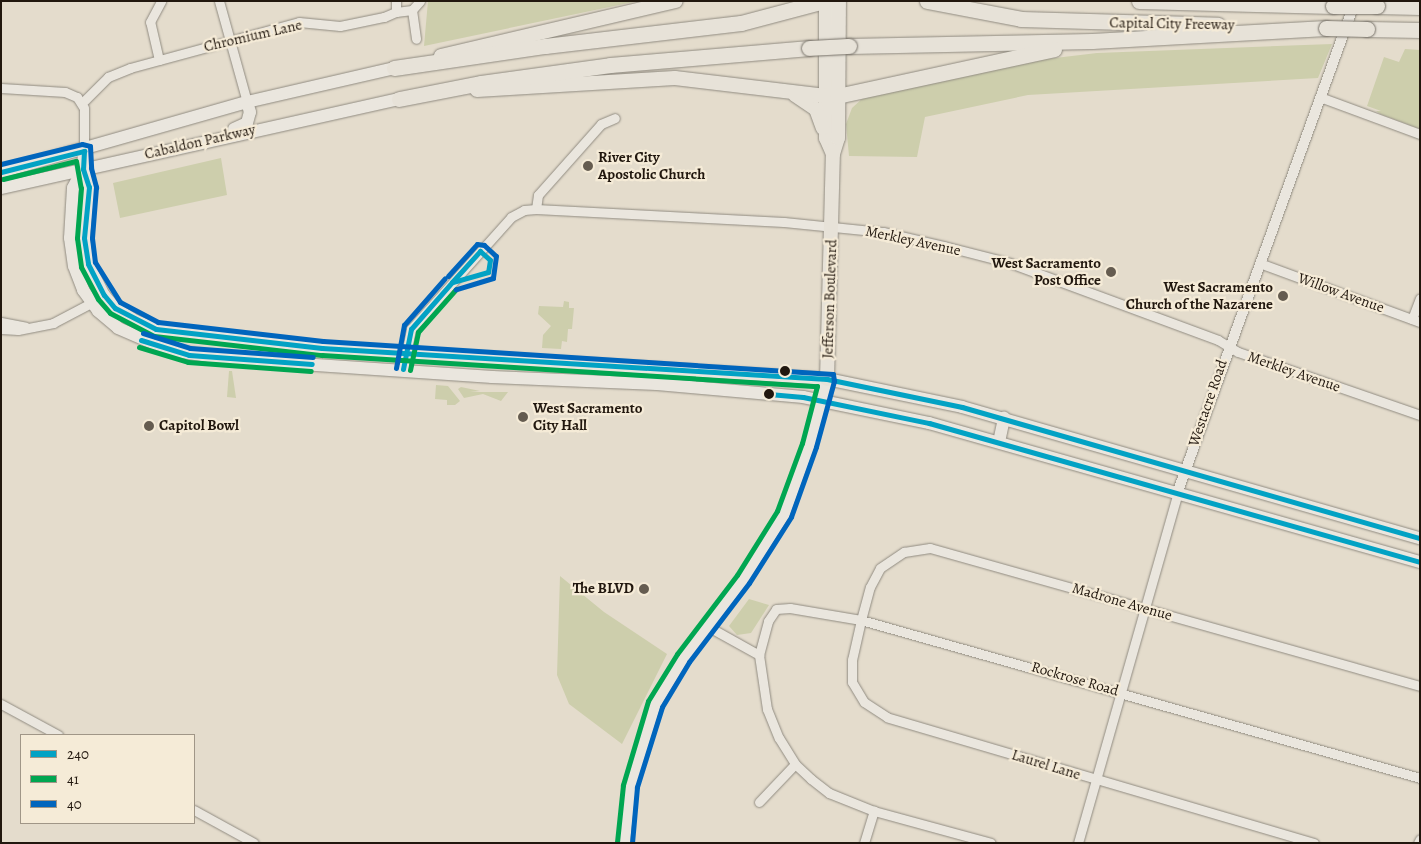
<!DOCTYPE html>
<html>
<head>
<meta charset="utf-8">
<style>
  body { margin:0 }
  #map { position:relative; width:1421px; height:844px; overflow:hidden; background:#e4dccc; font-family:Alegreya,serif }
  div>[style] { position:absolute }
  .green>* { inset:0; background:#cdceac }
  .roads { filter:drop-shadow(0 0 1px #908b81) drop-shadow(0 0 1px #908b81) }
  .minor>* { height:9px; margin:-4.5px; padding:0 4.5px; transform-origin:4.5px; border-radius:4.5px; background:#eae6de }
  .tertiary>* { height:10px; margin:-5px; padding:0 5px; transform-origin:5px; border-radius:5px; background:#eae6de }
  .secondary>* { height:12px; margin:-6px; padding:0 6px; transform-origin:6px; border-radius:6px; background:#eae6de }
  .primary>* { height:14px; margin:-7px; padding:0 7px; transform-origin:7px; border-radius:7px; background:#e7e2d8 }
  .motorway>* { height:15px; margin:-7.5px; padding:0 7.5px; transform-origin:7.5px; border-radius:7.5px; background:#e7e2d8 }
  .bridges { filter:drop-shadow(0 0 1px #757067) drop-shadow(0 0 1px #757067) }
  .motorway-bridge>* { height:15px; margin:-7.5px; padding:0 7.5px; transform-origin:7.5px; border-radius:7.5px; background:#e7e2d8 }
  .bus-1>* { height:5px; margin:-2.5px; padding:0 2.5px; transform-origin:2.5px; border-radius:2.5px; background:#02a2c4 }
  .bus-2>* { height:5px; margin:-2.5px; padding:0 2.5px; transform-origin:2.5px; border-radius:2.5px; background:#00a651 }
  .bus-3>* { height:5px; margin:-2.5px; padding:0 2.5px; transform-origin:2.5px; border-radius:2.5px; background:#0065bd }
  .dots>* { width:14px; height:14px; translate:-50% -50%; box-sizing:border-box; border:2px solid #f5ebd7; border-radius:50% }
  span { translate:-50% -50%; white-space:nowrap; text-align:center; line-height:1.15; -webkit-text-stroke:4.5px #f5ebd7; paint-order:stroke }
  .street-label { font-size:15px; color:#21170e }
  .poi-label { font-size:15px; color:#21170e; font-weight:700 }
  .left { translate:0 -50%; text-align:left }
  .right { translate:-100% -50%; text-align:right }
  .frame { position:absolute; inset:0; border:2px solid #21170e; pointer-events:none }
  .legend { position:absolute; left:20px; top:734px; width:175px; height:90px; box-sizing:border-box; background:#f5ebd7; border:1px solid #a09687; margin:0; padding:6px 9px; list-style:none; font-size:15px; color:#21170e }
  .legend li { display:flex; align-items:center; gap:10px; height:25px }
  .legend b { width:25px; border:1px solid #a09687 }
</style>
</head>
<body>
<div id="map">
  <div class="green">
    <i style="clip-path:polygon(428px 1px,638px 1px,424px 46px)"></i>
    <i style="clip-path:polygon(1332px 44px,1318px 78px,1028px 95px,925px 117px,917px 157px,849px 156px,846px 124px,852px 108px,863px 98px,1030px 61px,1097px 53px)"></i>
    <i style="clip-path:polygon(1405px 49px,1420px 50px,1420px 129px,1380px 114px,1376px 111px,1381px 111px,1367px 106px,1384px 57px,1399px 62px)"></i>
    <i style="clip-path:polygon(221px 158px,227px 195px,120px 218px,113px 183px)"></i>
    <i style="clip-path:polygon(564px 301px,569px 302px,569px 308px,574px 308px,572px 329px,568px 329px,567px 342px,562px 341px,561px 349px,542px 348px,543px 335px,551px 326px,538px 314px,539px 306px,563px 307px)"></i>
    <i style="clip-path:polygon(229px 371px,232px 371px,236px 398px,227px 397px)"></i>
    <i style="clip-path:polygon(436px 385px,448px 386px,460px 401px,455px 405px,447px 405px,447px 400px,435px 399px)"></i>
    <i style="clip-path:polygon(461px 387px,480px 391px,470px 392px,508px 392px,501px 401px,483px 394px,464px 398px,458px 389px)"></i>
    <i style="clip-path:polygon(560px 576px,604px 612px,667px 654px,622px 744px,569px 704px,557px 675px)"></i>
    <i style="clip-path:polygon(749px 599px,769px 605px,751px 633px,737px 635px,729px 626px)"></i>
  </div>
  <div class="roads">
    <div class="minor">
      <i style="left:219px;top:1px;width:105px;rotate:74.5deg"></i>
      <i style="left:412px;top:10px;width:29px;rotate:82deg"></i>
      <i style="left:396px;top:12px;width:16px;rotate:-7deg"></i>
      <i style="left:412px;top:10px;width:12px;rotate:-48deg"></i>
      <i style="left:159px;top:60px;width:39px;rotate:-103deg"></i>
      <i style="left:150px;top:22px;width:24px;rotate:-62deg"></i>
      <i style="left:1px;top:88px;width:64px;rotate:3.6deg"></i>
      <i style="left:65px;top:92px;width:13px;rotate:23deg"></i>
      <i style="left:77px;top:97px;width:13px;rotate:58deg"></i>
      <i style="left:84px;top:108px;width:43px;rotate:90deg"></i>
      <i style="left:1320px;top:97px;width:107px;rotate:20.3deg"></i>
      <i style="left:82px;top:103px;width:37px;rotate:-45deg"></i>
      <i style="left:108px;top:77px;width:24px;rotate:-22deg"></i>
      <i style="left:130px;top:68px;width:175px;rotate:-15.2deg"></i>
      <i style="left:299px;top:22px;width:41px;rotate:5.6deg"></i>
      <i style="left:340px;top:26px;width:45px;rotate:-11.6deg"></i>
      <i style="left:384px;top:17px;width:13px;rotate:-23deg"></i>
      <i style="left:396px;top:12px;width:11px;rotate:-90deg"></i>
      <i style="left:536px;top:209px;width:14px;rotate:-82deg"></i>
      <i style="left:538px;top:195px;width:95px;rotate:-48.4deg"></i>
      <i style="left:601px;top:124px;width:15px;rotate:-23deg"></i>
      <i style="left:1262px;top:264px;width:168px;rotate:20.2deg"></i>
      <i style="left:1412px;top:319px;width:22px;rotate:-69deg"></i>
      <i style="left:1px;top:322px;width:25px;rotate:11deg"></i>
      <i style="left:1px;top:329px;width:17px;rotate:3deg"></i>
      <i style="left:18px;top:330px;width:36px;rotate:-11deg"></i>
      <i style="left:53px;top:323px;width:43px;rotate:-27.8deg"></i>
      <i style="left:403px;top:369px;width:41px;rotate:-78.7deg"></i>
      <i style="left:411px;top:329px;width:150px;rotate:-48.2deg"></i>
      <i style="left:511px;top:217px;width:15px;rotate:-28deg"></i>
      <i style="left:524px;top:210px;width:12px;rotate:-5deg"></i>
      <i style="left:536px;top:209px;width:248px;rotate:3deg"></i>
      <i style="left:784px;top:222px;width:100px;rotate:5.8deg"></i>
      <i style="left:883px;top:232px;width:63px;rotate:12.9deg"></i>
      <i style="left:944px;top:246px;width:68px;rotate:14.4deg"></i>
      <i style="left:1010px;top:263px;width:222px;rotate:20.3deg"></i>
      <i style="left:1218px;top:340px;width:23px;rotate:31deg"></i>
      <i style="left:1238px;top:352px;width:193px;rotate:19.1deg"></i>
      <i style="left:707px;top:626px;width:60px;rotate:29.1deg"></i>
      <i style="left:759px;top:655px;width:55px;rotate:81.6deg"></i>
      <i style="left:767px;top:709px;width:31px;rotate:68deg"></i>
      <i style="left:779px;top:738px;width:31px;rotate:58deg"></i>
      <i style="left:795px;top:764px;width:22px;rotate:43deg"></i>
      <i style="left:811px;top:779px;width:23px;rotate:38deg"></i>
      <i style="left:829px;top:793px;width:48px;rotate:21.8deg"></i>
      <i style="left:874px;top:811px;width:121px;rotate:15.3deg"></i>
      <i style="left:759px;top:655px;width:35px;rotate:-75deg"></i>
      <i style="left:768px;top:621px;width:14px;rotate:-56deg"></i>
      <i style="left:776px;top:609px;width:14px;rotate:-4deg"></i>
      <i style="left:790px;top:608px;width:72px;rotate:9.6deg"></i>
      <i style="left:861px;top:620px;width:581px;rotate:15.78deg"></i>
      <i style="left:1px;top:704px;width:65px;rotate:28.5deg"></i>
      <i style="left:759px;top:802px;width:52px;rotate:-46.5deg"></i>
      <i style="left:194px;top:810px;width:68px;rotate:28.8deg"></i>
      <i style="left:864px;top:843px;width:34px;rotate:-73deg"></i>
      <i style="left:1078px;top:843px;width:366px;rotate:-74.1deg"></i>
      <i style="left:1314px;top:843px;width:445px;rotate:-163.6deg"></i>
      <i style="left:887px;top:717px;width:27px;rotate:-147deg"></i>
      <i style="left:864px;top:702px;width:23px;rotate:-121deg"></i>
      <i style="left:852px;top:682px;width:22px;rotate:-90deg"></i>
      <i style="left:852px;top:660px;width:41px;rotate:-77.3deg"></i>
      <i style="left:861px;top:620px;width:34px;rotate:-75deg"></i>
      <i style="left:870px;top:587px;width:21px;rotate:-62deg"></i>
      <i style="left:880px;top:568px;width:29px;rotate:-34deg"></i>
      <i style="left:904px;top:552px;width:26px;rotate:-9deg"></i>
      <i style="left:930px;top:548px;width:509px;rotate:15.73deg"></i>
      <i style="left:1418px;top:843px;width:4px;rotate:-63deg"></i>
    </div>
    <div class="tertiary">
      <i style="left:1178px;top:491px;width:520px;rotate:-70.1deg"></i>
    </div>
    <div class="secondary">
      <i style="left:234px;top:129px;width:14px;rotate:-25deg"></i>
      <i style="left:247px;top:123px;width:11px;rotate:-75deg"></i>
      <i style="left:250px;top:112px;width:10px;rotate:-107deg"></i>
      <i style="left:84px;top:151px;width:18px;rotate:93deg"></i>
      <i style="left:83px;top:169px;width:19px;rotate:72deg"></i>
      <i style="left:89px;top:187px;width:51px;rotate:95.6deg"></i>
      <i style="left:84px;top:238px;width:26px;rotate:81deg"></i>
      <i style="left:88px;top:264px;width:35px;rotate:63deg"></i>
      <i style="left:104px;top:295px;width:17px;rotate:50deg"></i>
      <i style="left:115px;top:308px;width:25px;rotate:32deg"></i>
      <i style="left:136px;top:321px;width:22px;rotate:22deg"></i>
      <i style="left:156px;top:329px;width:167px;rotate:6.5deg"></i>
      <i style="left:322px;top:348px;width:506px;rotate:3.51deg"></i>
      <i style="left:827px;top:379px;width:138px;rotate:11.7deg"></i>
      <i style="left:962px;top:407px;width:476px;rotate:16deg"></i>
      <i style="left:83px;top:169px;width:21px;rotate:118deg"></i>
      <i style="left:73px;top:188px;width:50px;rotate:93.4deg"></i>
      <i style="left:70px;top:238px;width:28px;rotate:82deg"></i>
      <i style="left:74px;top:266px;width:26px;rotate:69deg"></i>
      <i style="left:83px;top:290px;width:26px;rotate:54deg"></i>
      <i style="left:98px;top:311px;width:26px;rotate:40deg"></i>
      <i style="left:118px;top:328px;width:56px;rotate:23.3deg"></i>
      <i style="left:169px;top:350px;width:60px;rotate:8.7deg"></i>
      <i style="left:228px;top:359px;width:265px;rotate:3.9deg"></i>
      <i style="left:492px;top:377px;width:165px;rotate:2.4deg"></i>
      <i style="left:657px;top:384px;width:147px;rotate:5.1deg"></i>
      <i style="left:803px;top:397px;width:129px;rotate:11.7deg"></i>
      <i style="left:929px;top:423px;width:510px;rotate:15.81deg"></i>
      <i style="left:1px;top:172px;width:256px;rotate:-15.9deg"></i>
      <i style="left:247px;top:102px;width:151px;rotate:-13deg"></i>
      <i style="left:1px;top:188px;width:408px;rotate:-12.6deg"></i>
      <i style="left:999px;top:442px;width:25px;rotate:-78deg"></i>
      <i style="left:624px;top:843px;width:57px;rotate:-84deg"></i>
      <i style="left:630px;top:786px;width:86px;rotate:-73deg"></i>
      <i style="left:655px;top:704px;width:54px;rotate:-58.7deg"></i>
      <i style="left:683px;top:658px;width:99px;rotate:-52.8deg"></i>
      <i style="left:743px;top:579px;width:77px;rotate:-57.8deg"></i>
      <i style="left:784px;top:514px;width:73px;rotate:-70.1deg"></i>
      <i style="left:809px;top:445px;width:68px;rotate:-74.7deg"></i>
    </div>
    <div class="primary">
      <i style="left:826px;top:1px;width:137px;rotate:90deg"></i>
      <i style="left:826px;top:138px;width:17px;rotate:66deg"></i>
      <i style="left:441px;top:56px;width:241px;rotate:-13.2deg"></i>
      <i style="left:477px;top:90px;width:198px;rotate:-3.5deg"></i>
      <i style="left:675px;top:78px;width:152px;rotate:6.8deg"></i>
      <i style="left:795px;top:95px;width:25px;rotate:34deg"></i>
      <i style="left:816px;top:109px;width:20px;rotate:70deg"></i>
      <i style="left:827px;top:379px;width:225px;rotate:-88.5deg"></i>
      <i style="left:833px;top:154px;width:17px;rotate:-73deg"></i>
      <i style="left:838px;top:138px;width:137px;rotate:-89.6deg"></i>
    </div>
    <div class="motorway">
      <i style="left:927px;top:1px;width:96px;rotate:10.8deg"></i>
      <i style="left:1021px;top:19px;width:197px;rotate:1.7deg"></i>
      <i style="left:1139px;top:1px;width:194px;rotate:1.5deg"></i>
      <i style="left:1377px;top:6px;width:43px;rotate:1.3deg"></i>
      <i style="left:1367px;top:29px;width:53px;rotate:1.1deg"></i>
      <i style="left:849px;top:46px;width:243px;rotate:-1.2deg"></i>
      <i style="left:1092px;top:41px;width:234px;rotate:-3.2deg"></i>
      <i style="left:394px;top:68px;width:153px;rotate:-8.3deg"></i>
      <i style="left:545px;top:46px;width:197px;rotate:-6.7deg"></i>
      <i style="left:741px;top:23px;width:86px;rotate:-14.8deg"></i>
      <i style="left:826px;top:96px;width:11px"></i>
      <i style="left:837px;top:96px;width:222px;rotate:-12.2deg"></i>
      <i style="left:399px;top:99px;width:84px;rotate:-11deg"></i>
      <i style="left:481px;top:83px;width:130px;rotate:-7.9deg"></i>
      <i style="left:610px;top:65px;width:200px;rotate:-4.9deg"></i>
    </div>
  </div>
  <div class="bridges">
    <div class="motorway-bridge">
      <i style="left:1333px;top:6px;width:44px"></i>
      <i style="left:1326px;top:28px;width:41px;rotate:1.4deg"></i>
      <i style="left:809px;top:48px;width:40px;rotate:-2.9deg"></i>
    </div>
  </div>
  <div class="bus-1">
    <i style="left:1px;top:172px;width:86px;rotate:-14.2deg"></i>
    <i style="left:84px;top:151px;width:18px;rotate:93deg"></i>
    <i style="left:83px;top:169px;width:19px;rotate:72deg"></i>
    <i style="left:89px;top:187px;width:51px;rotate:95.6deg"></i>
    <i style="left:84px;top:238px;width:26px;rotate:81deg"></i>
    <i style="left:88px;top:264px;width:35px;rotate:63deg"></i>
    <i style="left:104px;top:295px;width:17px;rotate:50deg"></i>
    <i style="left:115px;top:308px;width:46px;rotate:27.1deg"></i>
    <i style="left:156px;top:329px;width:167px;rotate:6.5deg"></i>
    <i style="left:322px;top:348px;width:506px;rotate:3.51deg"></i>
    <i style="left:827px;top:379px;width:138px;rotate:11.7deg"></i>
    <i style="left:962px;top:407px;width:476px;rotate:16deg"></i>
    <i style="left:480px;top:251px;width:13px;rotate:42deg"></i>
    <i style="left:490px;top:260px;width:12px;rotate:99deg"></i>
    <i style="left:488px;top:272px;width:37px;rotate:164deg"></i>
    <i style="left:452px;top:282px;width:42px;rotate:-47.9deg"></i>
    <i style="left:141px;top:340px;width:50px;rotate:17.4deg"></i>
    <i style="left:189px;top:355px;width:123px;rotate:4.2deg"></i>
    <i style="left:403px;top:369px;width:41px;rotate:-78.7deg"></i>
    <i style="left:411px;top:329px;width:62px;rotate:-48.9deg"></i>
    <i style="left:769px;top:394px;width:34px;rotate:5deg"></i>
    <i style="left:803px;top:397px;width:129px;rotate:11.7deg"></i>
    <i style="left:929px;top:423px;width:510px;rotate:15.81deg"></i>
  </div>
  <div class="bus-2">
    <i style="left:3px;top:179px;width:75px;rotate:-13.9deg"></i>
    <i style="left:76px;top:161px;width:27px;rotate:80deg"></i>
    <i style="left:81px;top:188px;width:50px;rotate:94.6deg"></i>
    <i style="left:77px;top:238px;width:29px;rotate:82deg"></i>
    <i style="left:81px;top:267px;width:36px;rotate:62deg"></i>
    <i style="left:98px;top:299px;width:18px;rotate:49deg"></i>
    <i style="left:110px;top:313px;width:50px;rotate:27.6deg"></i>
    <i style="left:154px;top:336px;width:169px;rotate:6.5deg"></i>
    <i style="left:322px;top:355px;width:496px;rotate:3.6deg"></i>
    <i style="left:817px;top:386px;width:59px;rotate:104.7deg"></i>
    <i style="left:802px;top:443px;width:72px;rotate:110.2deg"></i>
    <i style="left:777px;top:511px;width:75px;rotate:122deg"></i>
    <i style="left:737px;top:575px;width:99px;rotate:127.2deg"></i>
    <i style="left:677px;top:654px;width:55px;rotate:121.7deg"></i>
    <i style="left:648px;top:701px;width:88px;rotate:106.6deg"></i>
    <i style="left:623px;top:785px;width:57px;rotate:96deg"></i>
    <i style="left:139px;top:347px;width:51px;rotate:17deg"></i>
    <i style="left:188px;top:362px;width:123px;rotate:4.2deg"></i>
    <i style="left:410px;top:370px;width:39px;rotate:-78deg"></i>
    <i style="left:418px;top:332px;width:57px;rotate:-48.5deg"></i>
  </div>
  <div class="bus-3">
    <i style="left:1px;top:164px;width:83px;rotate:-13.9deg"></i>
    <i style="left:82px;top:144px;width:8px;rotate:14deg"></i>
    <i style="left:90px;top:146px;width:22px;rotate:87deg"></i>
    <i style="left:91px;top:168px;width:20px;rotate:75deg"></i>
    <i style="left:96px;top:187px;width:51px;rotate:94.5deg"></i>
    <i style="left:92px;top:238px;width:24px;rotate:83deg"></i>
    <i style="left:95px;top:262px;width:47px;rotate:58deg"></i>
    <i style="left:120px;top:302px;width:43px;rotate:27.8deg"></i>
    <i style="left:158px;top:322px;width:166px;rotate:6.6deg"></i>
    <i style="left:323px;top:341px;width:511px;rotate:3.7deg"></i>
    <i style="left:833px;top:374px;width:7px;rotate:82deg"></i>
    <i style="left:834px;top:381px;width:68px;rotate:105.3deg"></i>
    <i style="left:816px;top:447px;width:74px;rotate:109.7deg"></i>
    <i style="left:791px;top:517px;width:78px;rotate:122.5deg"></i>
    <i style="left:749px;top:583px;width:99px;rotate:127.2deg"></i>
    <i style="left:689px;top:662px;width:52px;rotate:121deg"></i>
    <i style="left:662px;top:707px;width:84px;rotate:107.4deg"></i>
    <i style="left:637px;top:787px;width:56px;rotate:95.1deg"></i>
    <i style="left:448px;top:276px;width:43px;rotate:-47.8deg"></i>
    <i style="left:477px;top:244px;width:7px;rotate:8deg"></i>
    <i style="left:484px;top:245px;width:16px;rotate:43deg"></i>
    <i style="left:496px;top:256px;width:22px;rotate:98deg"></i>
    <i style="left:493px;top:278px;width:39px;rotate:163deg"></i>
    <i style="left:143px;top:333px;width:49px;rotate:17.7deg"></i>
    <i style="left:190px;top:348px;width:123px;rotate:4.2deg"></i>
    <i style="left:396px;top:368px;width:44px;rotate:-79.5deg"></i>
    <i style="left:404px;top:325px;width:62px;rotate:-48.9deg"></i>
  </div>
  <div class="dots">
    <i style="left:588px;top:166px;background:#655c50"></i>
    <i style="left:1111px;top:272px;background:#655c50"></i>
    <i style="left:1283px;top:296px;background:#655c50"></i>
    <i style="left:785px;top:371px;background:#21170e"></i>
    <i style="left:769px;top:394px;background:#21170e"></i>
    <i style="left:523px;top:417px;background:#655c50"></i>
    <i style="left:149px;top:426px;background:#655c50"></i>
    <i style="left:644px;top:589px;background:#655c50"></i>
  </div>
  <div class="street-label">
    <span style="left:1172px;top:24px;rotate:1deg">Capital City Freeway</span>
    <span style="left:253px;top:36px;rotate:-13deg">Chromium Lane</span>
    <span style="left:200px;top:142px;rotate:-13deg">Cabaldon Parkway</span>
    <span style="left:913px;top:241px;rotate:12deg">Merkley Avenue</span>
    <span style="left:1341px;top:293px;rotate:20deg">Willow Avenue</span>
    <span style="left:830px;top:299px;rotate:-88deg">Jefferson Boulevard</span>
    <span style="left:1294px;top:372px;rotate:19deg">Merkley Avenue</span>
    <span style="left:1208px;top:403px;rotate:-71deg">Westacre Road</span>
    <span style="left:1122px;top:602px;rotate:16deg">Madrone Avenue</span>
    <span style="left:1075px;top:679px;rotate:16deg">Rockrose Road</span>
    <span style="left:1046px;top:765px;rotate:17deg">Laurel Lane</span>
  </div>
  <div class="poi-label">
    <span class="left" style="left:598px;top:166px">River City<br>Apostolic Church</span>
    <span class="right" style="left:1101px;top:272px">West Sacramento<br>Post Office</span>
    <span class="right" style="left:1273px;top:296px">West Sacramento<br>Church of the Nazarene</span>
    <span class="left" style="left:533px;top:417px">West Sacramento<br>City Hall</span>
    <span class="left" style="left:159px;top:426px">Capitol Bowl</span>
    <span class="right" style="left:634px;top:589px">The BLVD</span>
  </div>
  <div class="frame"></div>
  <ul class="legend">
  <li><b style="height:6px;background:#02a2c4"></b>240</li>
  <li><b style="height:6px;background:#00a651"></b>41</li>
  <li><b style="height:6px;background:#0065bd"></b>40</li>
  </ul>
</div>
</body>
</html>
